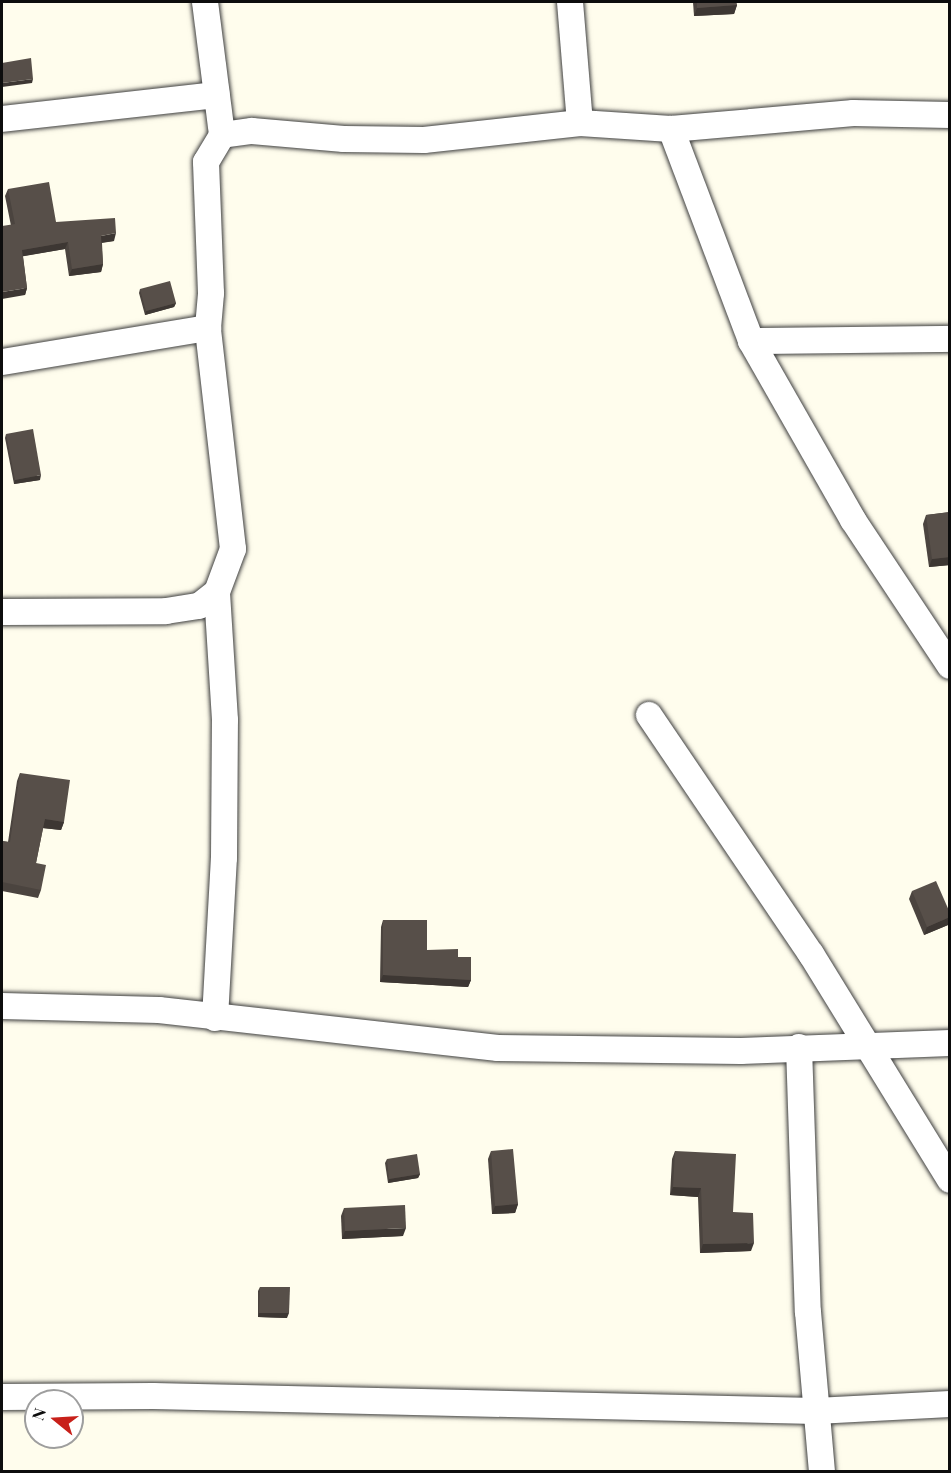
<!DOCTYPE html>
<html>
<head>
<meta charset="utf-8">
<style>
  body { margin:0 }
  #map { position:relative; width:951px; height:1473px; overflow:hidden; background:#fffded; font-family:"Playfair Display",serif }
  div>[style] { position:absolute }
  .roads { filter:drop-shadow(0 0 2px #404040) drop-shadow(0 0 2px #404040) }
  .street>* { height:26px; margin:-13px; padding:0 13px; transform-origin:13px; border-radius:13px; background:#fff }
  .wall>* { inset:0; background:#4b443f }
  .shaded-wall>* { inset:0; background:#3d3733 }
  .building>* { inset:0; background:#574f49 }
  span { translate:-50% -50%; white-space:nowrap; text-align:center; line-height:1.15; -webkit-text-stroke:6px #fff; paint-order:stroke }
  .frame { position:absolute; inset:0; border:3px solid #0d0d0d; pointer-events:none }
  .north { position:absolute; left:24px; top:1389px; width:60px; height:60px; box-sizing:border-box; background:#fff; border:2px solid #9e9e9e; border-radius:50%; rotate:288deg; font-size:16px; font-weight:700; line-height:24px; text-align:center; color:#0d0d0d }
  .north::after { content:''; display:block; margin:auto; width:21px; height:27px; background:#c8201a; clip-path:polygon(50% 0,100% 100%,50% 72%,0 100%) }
</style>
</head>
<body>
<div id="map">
  <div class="roads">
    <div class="street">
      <i style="left:205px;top:2px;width:134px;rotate:82.7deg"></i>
      <i style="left:570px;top:2px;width:121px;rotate:85.3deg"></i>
      <i style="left:2px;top:119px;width:216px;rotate:-6.4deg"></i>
      <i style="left:671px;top:129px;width:227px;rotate:69.3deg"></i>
      <i style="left:751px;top:341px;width:206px;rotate:60.3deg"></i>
      <i style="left:853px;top:520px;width:175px;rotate:56.4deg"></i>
      <i style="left:751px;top:341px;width:199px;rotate:-0.6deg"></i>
      <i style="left:2px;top:362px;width:209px;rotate:-9.4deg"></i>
      <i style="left:2px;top:612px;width:164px;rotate:-0.3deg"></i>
      <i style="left:166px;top:611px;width:33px;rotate:-9deg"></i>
      <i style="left:199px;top:606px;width:23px;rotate:-38deg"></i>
      <i style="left:217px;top:592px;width:46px;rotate:-69.6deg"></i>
      <i style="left:233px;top:549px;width:222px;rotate:-96.5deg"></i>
      <i style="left:208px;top:328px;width:35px;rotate:-85deg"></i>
      <i style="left:211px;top:293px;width:131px;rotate:-92.2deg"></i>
      <i style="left:206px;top:162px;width:31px;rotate:-59deg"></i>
      <i style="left:222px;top:135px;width:30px;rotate:-8deg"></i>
      <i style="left:252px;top:131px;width:92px;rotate:5deg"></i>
      <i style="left:344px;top:139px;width:80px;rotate:0.7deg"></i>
      <i style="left:424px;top:140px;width:157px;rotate:-6.2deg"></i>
      <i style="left:580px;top:123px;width:91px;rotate:3.8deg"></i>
      <i style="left:671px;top:129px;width:183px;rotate:-5deg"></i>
      <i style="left:853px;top:113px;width:97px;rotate:1.2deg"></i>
      <i style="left:649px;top:715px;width:289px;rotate:55.9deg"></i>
      <i style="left:811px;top:954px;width:265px;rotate:58.4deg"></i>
      <i style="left:2px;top:1006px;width:157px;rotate:1.5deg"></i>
      <i style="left:159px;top:1010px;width:341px;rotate:6.4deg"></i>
      <i style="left:498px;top:1048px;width:243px;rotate:0.7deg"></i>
      <i style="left:741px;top:1051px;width:209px;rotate:-2.2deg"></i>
      <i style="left:215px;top:1018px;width:160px;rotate:-86.8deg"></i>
      <i style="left:224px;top:858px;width:138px;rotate:-89.6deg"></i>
      <i style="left:225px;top:720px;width:128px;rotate:-93.6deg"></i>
      <i style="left:799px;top:1047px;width:265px;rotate:88.1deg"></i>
      <i style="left:808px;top:1312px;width:161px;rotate:85deg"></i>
      <i style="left:2px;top:1397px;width:151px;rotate:-0.4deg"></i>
      <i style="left:153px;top:1396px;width:663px;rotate:1.3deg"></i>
      <i style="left:816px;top:1411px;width:134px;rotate:-3deg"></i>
    </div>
  </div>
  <div class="wall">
    <i style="clip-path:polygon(693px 2px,736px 2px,737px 5px,734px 14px,694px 16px)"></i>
    <i style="clip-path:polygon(8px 189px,56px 222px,114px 241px,102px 243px,103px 264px,101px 272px,69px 276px,65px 249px,23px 256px,27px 288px,25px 295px,5px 196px)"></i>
    <i style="clip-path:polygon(140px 289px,176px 303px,174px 307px,145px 315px,139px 293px)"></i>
    <i style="clip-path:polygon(6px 434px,40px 480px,14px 484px,5px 438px)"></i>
    <i style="clip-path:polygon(950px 512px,950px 565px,929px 567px,923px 524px,926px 515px)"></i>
    <i style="clip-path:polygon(20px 773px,64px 822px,61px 830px,43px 828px,36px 863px,41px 890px,38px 898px,2px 891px,2px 841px,8px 842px,17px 781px)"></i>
    <i style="clip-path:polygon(912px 891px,950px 913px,950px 920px,948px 925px,924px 935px,909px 899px)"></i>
    <i style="clip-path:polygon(383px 920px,427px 950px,458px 957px,471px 980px,468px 987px,380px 982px,381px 927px)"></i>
    <i style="clip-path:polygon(491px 1151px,518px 1204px,515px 1213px,492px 1214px,488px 1159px)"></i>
    <i style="clip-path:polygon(675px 1151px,733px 1212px,751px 1251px,700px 1253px,698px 1197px,670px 1195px,672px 1159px)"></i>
    <i style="clip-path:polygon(387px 1159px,420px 1174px,418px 1178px,388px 1183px,385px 1163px)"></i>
    <i style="clip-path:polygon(344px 1208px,403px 1236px,342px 1239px,341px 1216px)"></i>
    <i style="clip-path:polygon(260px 1287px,287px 1318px,258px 1317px,258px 1291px)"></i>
  </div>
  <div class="shaded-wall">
    <i style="clip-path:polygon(737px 5px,734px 14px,694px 16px,697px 8px)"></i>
    <i style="clip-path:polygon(33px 79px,32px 83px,2px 87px,2px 83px)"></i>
    <i style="clip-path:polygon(116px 233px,114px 241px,98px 243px,101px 236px)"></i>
    <i style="clip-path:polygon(68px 242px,65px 249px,19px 257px,22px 250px)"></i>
    <i style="clip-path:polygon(103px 264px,101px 272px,69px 276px,72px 269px)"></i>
    <i style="clip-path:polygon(27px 288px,25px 295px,2px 299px,2px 292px)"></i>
    <i style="clip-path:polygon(176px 303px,174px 307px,145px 315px,146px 311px)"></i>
    <i style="clip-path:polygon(41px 475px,40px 480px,14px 484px,15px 480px)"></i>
    <i style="clip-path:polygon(950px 557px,950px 565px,929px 567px,932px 559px)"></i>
    <i style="clip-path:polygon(45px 819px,64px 822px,61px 830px,42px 828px)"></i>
    <i style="clip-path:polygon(950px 917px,948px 925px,924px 935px,927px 927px)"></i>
    <i style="clip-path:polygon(383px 975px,471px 980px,468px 987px,380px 982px)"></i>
    <i style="clip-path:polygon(420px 1174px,418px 1178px,388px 1183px,389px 1179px)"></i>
    <i style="clip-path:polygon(673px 1187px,701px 1188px,698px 1197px,670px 1195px)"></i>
    <i style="clip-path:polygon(518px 1204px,515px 1213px,492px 1214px,495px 1206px)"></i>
    <i style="clip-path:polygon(406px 1228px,403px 1236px,342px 1239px,345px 1231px)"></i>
    <i style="clip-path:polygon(754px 1243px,751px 1251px,700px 1253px,703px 1244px)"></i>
    <i style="clip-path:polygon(259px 1313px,289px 1313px,287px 1318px,258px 1317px)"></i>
  </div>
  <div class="building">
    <i style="clip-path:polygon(697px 2px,736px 2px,737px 5px,697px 8px)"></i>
    <i style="clip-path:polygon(31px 58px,33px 79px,2px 83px,2px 63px)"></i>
    <i style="clip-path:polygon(49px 182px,56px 222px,115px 218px,116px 233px,101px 236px,103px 264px,72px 269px,68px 242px,22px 250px,27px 288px,2px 292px,2px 226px,15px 224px,8px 189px)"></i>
    <i style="clip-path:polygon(170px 281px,176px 303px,146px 311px,140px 289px)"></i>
    <i style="clip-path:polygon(33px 429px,41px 475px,15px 480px,6px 434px)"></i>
    <i style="clip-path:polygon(950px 512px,950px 557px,932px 559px,926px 515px)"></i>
    <i style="clip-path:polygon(20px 773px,70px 780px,64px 822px,45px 819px,36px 863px,46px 865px,41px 890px,2px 882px,2px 841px,10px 842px)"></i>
    <i style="clip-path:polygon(936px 881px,950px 913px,950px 917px,927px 927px,912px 891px)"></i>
    <i style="clip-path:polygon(383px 920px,427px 920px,427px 950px,458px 949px,458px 957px,471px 957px,471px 980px,383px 975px)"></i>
    <i style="clip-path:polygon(513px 1149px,518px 1204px,495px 1206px,491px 1151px)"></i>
    <i style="clip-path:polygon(675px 1151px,736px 1154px,733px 1212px,753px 1213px,754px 1243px,703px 1244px,701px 1188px,673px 1187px)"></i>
    <i style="clip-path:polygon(417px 1154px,420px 1174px,389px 1179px,387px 1159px)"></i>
    <i style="clip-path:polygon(405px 1205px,406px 1228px,345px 1231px,344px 1208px)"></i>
    <i style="clip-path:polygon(260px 1287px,290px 1287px,289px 1313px,259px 1313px)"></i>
  </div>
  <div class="frame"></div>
  <div class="north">N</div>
</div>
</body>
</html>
